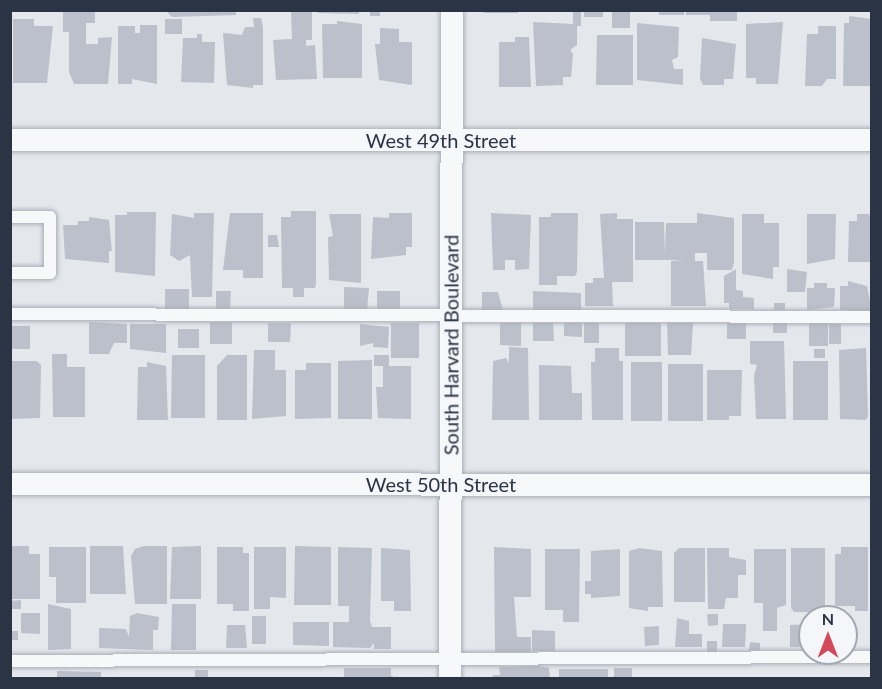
<!DOCTYPE html>
<html>
<head>
<meta charset="utf-8">
<style>
  body { margin:0 }
  #map { position:relative; width:882px; height:689px; overflow:hidden; background:#e4e7ec; font-family:Lato,sans-serif }
  div>[style] { position:absolute }
  .building>* { inset:0; background:#bbc0ca }
  .roads { filter:drop-shadow(0 0 2px #a9aeb7) drop-shadow(0 0 2px #a9aeb7) }
  .lane>* { height:12px; margin:-6px; padding:0 6px; transform-origin:6px; border-radius:6px; background:#f7f8fa }
  .street>* { height:22px; margin:-11px; padding:0 11px; transform-origin:11px; border-radius:11px; background:#f7f8fa }
  span { translate:-50% -50%; white-space:nowrap; text-align:center; line-height:1.15; -webkit-text-stroke:4.5px #f4f6f9; paint-order:stroke }
  .street-label { font-size:20px; color:#2b3445 }
  .frame { position:absolute; inset:0; border:12px solid #2b3445; pointer-events:none }
  .north { position:absolute; left:798px; top:605px; width:60px; height:60px; box-sizing:border-box; background:#f4f6f9; border:2px solid #a4a8b1; border-radius:50%; rotate:0deg; font-size:16px; font-weight:700; line-height:24px; text-align:center; color:#2b3445 }
  .north::after { content:''; display:block; margin:auto; width:21px; height:27px; background:#d1495b; clip-path:polygon(50% 0,100% 100%,50% 72%,0 100%) }
</style>
</head>
<body>
<div id="map">
  <div class="building">
    <i style="clip-path:polygon(63px 10px,95px 10px,95px 23px,86px 23px,86px 44px,98px 44px,98px 38px,112px 37px,108px 84px,74px 84px,69px 72px,69px 32px,63px 32px)"></i>
    <i style="clip-path:polygon(165px 10px,236px 10px,236px 15px,172px 17px)"></i>
    <i style="clip-path:polygon(291px 10px,312px 10px,312px 40px,306px 40px,306px 46px,315px 45px,317px 79px,276px 80px,273px 40px,292px 39px)"></i>
    <i style="clip-path:polygon(318px 10px,359px 10px,359px 14px,318px 13px)"></i>
    <i style="clip-path:polygon(370px 10px,380px 10px,380px 16px,370px 16px)"></i>
    <i style="clip-path:polygon(484px 10px,518px 10px,518px 13px,484px 13px)"></i>
    <i style="clip-path:polygon(573px 10px,581px 10px,581px 26px,577px 26px,577px 45px,570px 50px,573px 54px,571px 77px,563px 77px,563px 85px,536px 86px,533px 22px,573px 24px)"></i>
    <i style="clip-path:polygon(584px 10px,603px 10px,603px 17px,584px 17px)"></i>
    <i style="clip-path:polygon(612px 10px,630px 10px,630px 28px,612px 28px)"></i>
    <i style="clip-path:polygon(659px 10px,684px 10px,684px 15px,659px 15px)"></i>
    <i style="clip-path:polygon(686px 10px,737px 10px,737px 21px,710px 21px,710px 15px,686px 15px)"></i>
    <i style="clip-path:polygon(849px 16px,872px 19px,872px 86px,843px 86px,844px 23px,849px 23px)"></i>
    <i style="clip-path:polygon(253px 18px,261px 18px,263px 27px,263px 85px,253px 85px,253px 88px,227px 85px,223px 33px,242px 35px,245px 27px,254px 27px)"></i>
    <i style="clip-path:polygon(13px 19px,34px 19px,34px 26px,53px 26px,47px 83px,13px 83px)"></i>
    <i style="clip-path:polygon(165px 19px,182px 19px,182px 34px,165px 34px)"></i>
    <i style="clip-path:polygon(337px 21px,362px 24px,362px 78px,323px 78px,322px 24px,337px 24px)"></i>
    <i style="clip-path:polygon(783px 22px,778px 84px,756px 84px,756px 78px,746px 78px,746px 24px)"></i>
    <i style="clip-path:polygon(637px 23px,679px 27px,678px 57px,672px 60px,674px 69px,683px 69px,683px 85px,637px 80px)"></i>
    <i style="clip-path:polygon(140px 25px,157px 25px,157px 84px,132px 79px,132px 84px,118px 84px,118px 26px,135px 26px,135px 33px,140px 33px)"></i>
    <i style="clip-path:polygon(818px 26px,836px 26px,836px 79px,827px 79px,822px 86px,805px 86px,807px 34px,818px 34px)"></i>
    <i style="clip-path:polygon(380px 28px,399px 29px,399px 42px,412px 42px,412px 85px,379px 80px,375px 44px,380px 44px)"></i>
    <i style="clip-path:polygon(197px 34px,202px 34px,202px 42px,215px 42px,214px 83px,181px 82px,183px 38px,197px 38px)"></i>
    <i style="clip-path:polygon(597px 35px,633px 35px,633px 85px,596px 85px)"></i>
    <i style="clip-path:polygon(515px 37px,529px 37px,531px 87px,499px 87px,499px 42px,515px 42px)"></i>
    <i style="clip-path:polygon(702px 38px,736px 44px,733px 79px,724px 79px,724px 85px,703px 85px,700px 79px)"></i>
    <i style="clip-path:polygon(291px 211px,316px 211px,316px 284px,315px 288px,304px 288px,304px 297px,293px 297px,293px 288px,282px 288px,281px 217px,291px 217px)"></i>
    <i style="clip-path:polygon(127px 212px,156px 212px,155px 276px,115px 272px,115px 215px,127px 215px)"></i>
    <i style="clip-path:polygon(194px 213px,214px 213px,212px 297px,192px 297px,190px 255px,179px 261px,170px 255px,172px 214px,194px 218px)"></i>
    <i style="clip-path:polygon(230px 213px,263px 213px,263px 278px,243px 278px,243px 270px,223px 270px)"></i>
    <i style="clip-path:polygon(389px 213px,412px 213px,412px 247px,406px 247px,406px 255px,371px 259px,373px 217px,389px 218px)"></i>
    <i style="clip-path:polygon(491px 213px,531px 215px,529px 269px,515px 270px,515px 260px,505px 260px,505px 270px,493px 270px)"></i>
    <i style="clip-path:polygon(551px 213px,578px 213px,577px 272px,575px 276px,557px 276px,557px 285px,539px 285px,539px 217px,551px 217px)"></i>
    <i style="clip-path:polygon(617px 213px,617px 219px,633px 219px,633px 282px,612px 282px,613px 306px,585px 306px,585px 283px,593px 283px,593px 278px,604px 278px,600px 214px)"></i>
    <i style="clip-path:polygon(697px 213px,734px 218px,734px 263px,732px 270px,707px 270px,707px 253px,695px 253px,695px 261px,703px 261px,706px 306px,671px 306px,671px 261px,684px 260px,635px 260px,635px 222px,664px 222px,665px 255px,666px 223px,697px 223px)"></i>
    <i style="clip-path:polygon(329px 214px,361px 214px,361px 283px,329px 280px,328px 237px,333px 236px)"></i>
    <i style="clip-path:polygon(742px 214px,764px 214px,764px 223px,779px 223px,779px 267px,773px 267px,773px 279px,742px 274px)"></i>
    <i style="clip-path:polygon(807px 214px,836px 214px,835px 259px,807px 264px)"></i>
    <i style="clip-path:polygon(857px 214px,869px 214px,872px 221px,872px 262px,848px 262px,849px 221px,857px 221px)"></i>
    <i style="clip-path:polygon(89px 217px,109px 220px,112px 251px,109px 251px,109px 263px,65px 259px,63px 225px,78px 225px,78px 221px,89px 221px)"></i>
    <i style="clip-path:polygon(268px 235px,277px 235px,279px 247px,268px 247px)"></i>
    <i style="clip-path:polygon(736px 269px,736px 290px,743px 291px,743px 297px,754px 298px,754px 309px,729px 309px,729px 303px,724px 303px,724px 276px)"></i>
    <i style="clip-path:polygon(787px 269px,807px 272px,805px 292px,787px 292px)"></i>
    <i style="clip-path:polygon(848px 281px,867px 286px,872px 311px,840px 310px,840px 286px,848px 286px)"></i>
    <i style="clip-path:polygon(814px 283px,827px 283px,827px 288px,835px 288px,834px 307px,807px 310px,807px 288px,814px 288px)"></i>
    <i style="clip-path:polygon(344px 287px,369px 288px,367px 310px,344px 310px)"></i>
    <i style="clip-path:polygon(165px 289px,189px 289px,189px 309px,165px 309px)"></i>
    <i style="clip-path:polygon(216px 291px,231px 291px,230px 310px,216px 310px)"></i>
    <i style="clip-path:polygon(377px 291px,400px 291px,400px 310px,377px 310px)"></i>
    <i style="clip-path:polygon(533px 291px,581px 293px,581px 310px,533px 310px)"></i>
    <i style="clip-path:polygon(482px 292px,498px 292px,503px 310px,482px 310px)"></i>
    <i style="clip-path:polygon(774px 303px,785px 303px,785px 310px,774px 310px)"></i>
    <i style="clip-path:polygon(89px 322px,127px 324px,127px 343px,114px 343px,109px 354px,89px 354px)"></i>
    <i style="clip-path:polygon(210px 322px,232px 322px,232px 344px,210px 344px)"></i>
    <i style="clip-path:polygon(268px 323px,291px 323px,290px 342px,268px 342px)"></i>
    <i style="clip-path:polygon(391px 323px,419px 323px,419px 358px,391px 358px)"></i>
    <i style="clip-path:polygon(500px 323px,521px 323px,521px 346px,500px 345px)"></i>
    <i style="clip-path:polygon(533px 323px,553px 323px,554px 341px,533px 341px)"></i>
    <i style="clip-path:polygon(564px 323px,582px 323px,582px 337px,564px 336px)"></i>
    <i style="clip-path:polygon(584px 323px,599px 323px,599px 343px,584px 343px)"></i>
    <i style="clip-path:polygon(625px 323px,661px 323px,661px 356px,625px 356px)"></i>
    <i style="clip-path:polygon(667px 323px,693px 323px,691px 355px,668px 355px)"></i>
    <i style="clip-path:polygon(727px 323px,746px 323px,746px 339px,727px 339px)"></i>
    <i style="clip-path:polygon(773px 323px,787px 323px,787px 333px,773px 333px)"></i>
    <i style="clip-path:polygon(809px 323px,828px 323px,828px 346px,809px 346px)"></i>
    <i style="clip-path:polygon(130px 324px,166px 324px,166px 353px,130px 349px)"></i>
    <i style="clip-path:polygon(360px 324px,389px 327px,388px 348px,373px 347px,373px 343px,360px 346px)"></i>
    <i style="clip-path:polygon(829px 324px,841px 324px,841px 344px,829px 344px)"></i>
    <i style="clip-path:polygon(10px 326px,30px 326px,30px 349px,10px 349px)"></i>
    <i style="clip-path:polygon(178px 329px,199px 329px,199px 348px,178px 348px)"></i>
    <i style="clip-path:polygon(750px 341px,784px 341px,786px 419px,756px 419px,754px 376px,757px 365px,750px 364px)"></i>
    <i style="clip-path:polygon(509px 347px,528px 348px,529px 420px,492px 420px,493px 361px,506px 358px,509px 363px)"></i>
    <i style="clip-path:polygon(595px 348px,619px 348px,619px 361px,623px 361px,623px 420px,592px 420px,591px 362px,595px 362px)"></i>
    <i style="clip-path:polygon(866px 348px,868px 416px,866px 420px,840px 419px,839px 350px)"></i>
    <i style="clip-path:polygon(814px 349px,825px 349px,825px 358px,814px 358px)"></i>
    <i style="clip-path:polygon(254px 350px,275px 350px,275px 370px,286px 370px,286px 416px,252px 419px)"></i>
    <i style="clip-path:polygon(52px 354px,67px 354px,67px 367px,85px 367px,85px 417px,53px 417px)"></i>
    <i style="clip-path:polygon(172px 355px,205px 355px,205px 418px,171px 418px)"></i>
    <i style="clip-path:polygon(227px 355px,247px 355px,247px 420px,217px 420px,217px 366px)"></i>
    <i style="clip-path:polygon(374px 355px,389px 355px,389px 366px,411px 366px,411px 419px,378px 418px,376px 387px,383px 387px,383px 366px,374px 366px)"></i>
    <i style="clip-path:polygon(372px 360px,372px 419px,338px 419px,338px 361px)"></i>
    <i style="clip-path:polygon(10px 361px,37px 361px,41px 365px,40px 418px,10px 419px)"></i>
    <i style="clip-path:polygon(793px 361px,828px 361px,828px 420px,793px 420px)"></i>
    <i style="clip-path:polygon(147px 362px,166px 366px,168px 420px,137px 420px,138px 367px,147px 367px)"></i>
    <i style="clip-path:polygon(631px 362px,662px 362px,662px 421px,631px 421px)"></i>
    <i style="clip-path:polygon(306px 363px,331px 363px,331px 418px,295px 419px,295px 370px,306px 370px)"></i>
    <i style="clip-path:polygon(668px 364px,703px 364px,703px 421px,668px 421px)"></i>
    <i style="clip-path:polygon(539px 365px,571px 366px,572px 393px,582px 393px,582px 420px,539px 420px)"></i>
    <i style="clip-path:polygon(707px 370px,742px 370px,741px 416px,729px 416px,729px 420px,707px 420px)"></i>
    <i style="clip-path:polygon(10px 546px,29px 546px,29px 554px,40px 554px,40px 599px,10px 599px)"></i>
    <i style="clip-path:polygon(90px 546px,123px 546px,126px 594px,90px 594px)"></i>
    <i style="clip-path:polygon(144px 546px,167px 546px,167px 604px,135px 604px,131px 556px,135px 549px)"></i>
    <i style="clip-path:polygon(201px 546px,201px 599px,170px 599px,172px 547px)"></i>
    <i style="clip-path:polygon(295px 546px,331px 547px,331px 605px,294px 605px)"></i>
    <i style="clip-path:polygon(49px 547px,86px 547px,86px 603px,56px 603px,56px 577px,49px 577px)"></i>
    <i style="clip-path:polygon(217px 547px,243px 547px,243px 553px,249px 553px,249px 611px,233px 611px,233px 604px,217px 604px)"></i>
    <i style="clip-path:polygon(254px 547px,286px 547px,286px 598px,270px 597px,270px 609px,254px 609px)"></i>
    <i style="clip-path:polygon(338px 547px,372px 548px,370px 621px,372px 627px,391px 627px,391px 649px,374px 649px,374px 643px,370px 648px,333px 647px,333px 622px,349px 622px,349px 606px,338px 606px)"></i>
    <i style="clip-path:polygon(494px 547px,531px 549px,531px 597px,514px 597px,517px 637px,531px 637px,531px 652px,495px 652px)"></i>
    <i style="clip-path:polygon(841px 547px,868px 547px,868px 611px,855px 611px,855px 606px,835px 606px,835px 554px,841px 554px)"></i>
    <i style="clip-path:polygon(381px 548px,410px 550px,411px 611px,394px 611px,394px 601px,381px 601px)"></i>
    <i style="clip-path:polygon(639px 548px,662px 551px,663px 607px,648px 607px,648px 611px,629px 608px,629px 551px)"></i>
    <i style="clip-path:polygon(679px 548px,705px 548px,705px 602px,674px 602px,674px 553px)"></i>
    <i style="clip-path:polygon(707px 548px,729px 548px,729px 557px,746px 560px,746px 575px,738px 575px,738px 598px,726px 598px,724px 609px,708px 609px)"></i>
    <i style="clip-path:polygon(791px 548px,825px 548px,825px 608px,816px 608px,816px 612px,794px 612px,791px 608px)"></i>
    <i style="clip-path:polygon(545px 549px,580px 549px,579px 622px,563px 622px,563px 610px,545px 610px)"></i>
    <i style="clip-path:polygon(620px 549px,620px 596px,591px 598px,591px 594px,585px 594px,585px 581px,591px 581px,591px 551px)"></i>
    <i style="clip-path:polygon(754px 549px,786px 549px,786px 605px,777px 608px,777px 631px,763px 631px,763px 603px,754px 603px)"></i>
    <i style="clip-path:polygon(21px 600px,21px 609px,10px 609px,10px 601px)"></i>
    <i style="clip-path:polygon(48px 604px,71px 609px,71px 649px,48px 650px)"></i>
    <i style="clip-path:polygon(172px 604px,196px 604px,196px 650px,171px 650px)"></i>
    <i style="clip-path:polygon(21px 613px,40px 613px,40px 634px,21px 633px)"></i>
    <i style="clip-path:polygon(137px 613px,159px 617px,158px 630px,153px 630px,153px 650px,99px 648px,99px 628px,126px 629px,129px 637px,130px 616px)"></i>
    <i style="clip-path:polygon(707px 614px,718px 614px,718px 625px,708px 626px)"></i>
    <i style="clip-path:polygon(252px 616px,266px 616px,266px 644px,252px 644px)"></i>
    <i style="clip-path:polygon(677px 618px,689px 621px,689px 634px,702px 634px,702px 647px,675px 647px)"></i>
    <i style="clip-path:polygon(293px 622px,329px 622px,329px 646px,293px 645px)"></i>
    <i style="clip-path:polygon(723px 624px,746px 624px,745px 647px,722px 647px)"></i>
    <i style="clip-path:polygon(810px 624px,810px 647px,790px 647px,790px 625px)"></i>
    <i style="clip-path:polygon(227px 625px,245px 625px,247px 648px,226px 648px)"></i>
    <i style="clip-path:polygon(659px 626px,659px 645px,645px 646px,644px 627px)"></i>
    <i style="clip-path:polygon(532px 630px,555px 631px,555px 651px,532px 651px)"></i>
    <i style="clip-path:polygon(10px 631px,18px 631px,18px 640px,10px 640px)"></i>
    <i style="clip-path:polygon(707px 641px,717px 641px,717px 652px,707px 652px)"></i>
    <i style="clip-path:polygon(750px 642px,760px 643px,760px 651px,749px 650px)"></i>
    <i style="clip-path:polygon(539px 666px,549px 668px,550px 678px,493px 678px,493px 675px,500px 675px,499px 667px)"></i>
    <i style="clip-path:polygon(344px 668px,391px 668px,391px 676px,397px 678px,344px 678px)"></i>
    <i style="clip-path:polygon(614px 668px,632px 668px,632px 678px,614px 678px)"></i>
    <i style="clip-path:polygon(559px 669px,608px 669px,608px 678px,559px 678px)"></i>
    <i style="clip-path:polygon(195px 670px,208px 670px,208px 678px,195px 678px)"></i>
    <i style="clip-path:polygon(57px 671px,101px 672px,101px 678px,57px 678px)"></i>
  </div>
  <div class="roads">
    <div class="lane">
      <i style="left:10px;top:217px;width:40px"></i>
      <i style="left:50px;top:217px;width:56px;rotate:90deg"></i>
      <i style="left:50px;top:273px;width:40px;rotate:180deg"></i>
      <i style="left:10px;top:314px;width:862px;rotate:0.2deg"></i>
      <i style="left:10px;top:661px;width:862px;rotate:-0.27deg"></i>
    </div>
    <div class="street">
      <i style="left:10px;top:140px;width:862px"></i>
      <i style="left:10px;top:484px;width:862px;rotate:0.07deg"></i>
      <i style="left:450px;top:678px;width:668px;rotate:-89.83deg"></i>
    </div>
  </div>
  <div class="street-label">
    <span style="left:441px;top:140px">West 49th Street</span>
    <span style="left:451px;top:345px;rotate:-90deg">South Harvard Boulevard</span>
    <span style="left:441px;top:484px">West 50th Street</span>
  </div>
  <div class="frame"></div>
  <div class="north">N</div>
</div>
</body>
</html>
